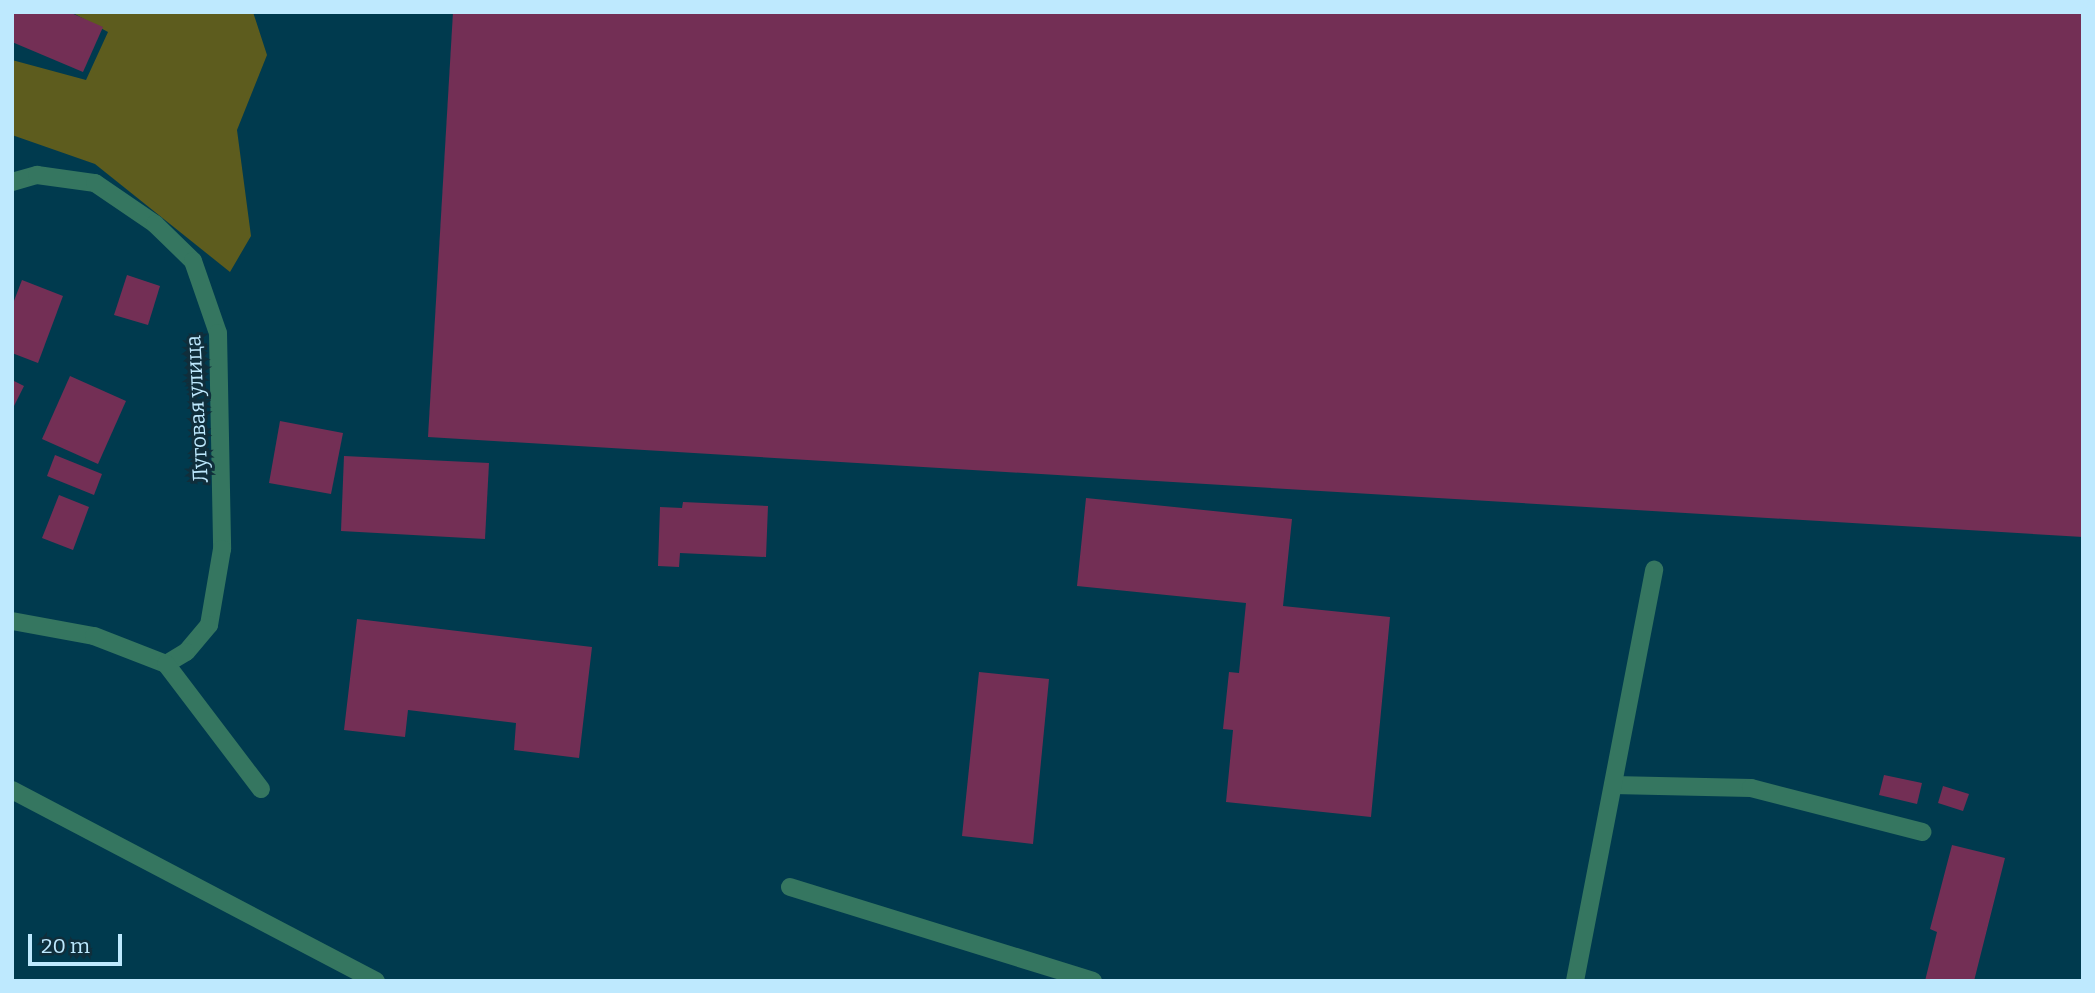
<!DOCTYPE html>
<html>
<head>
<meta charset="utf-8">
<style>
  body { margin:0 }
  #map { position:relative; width:2095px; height:993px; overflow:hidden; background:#003a4e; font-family:Bitter,serif }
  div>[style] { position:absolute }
  .green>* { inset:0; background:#5d5c1e }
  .building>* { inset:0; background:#732f55 }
  .minor>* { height:18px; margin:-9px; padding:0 9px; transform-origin:9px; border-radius:9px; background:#357660 }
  span { translate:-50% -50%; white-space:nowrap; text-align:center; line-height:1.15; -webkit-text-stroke:6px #102e3b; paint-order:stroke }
  .street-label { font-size:21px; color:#bee9fe }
  .frame { position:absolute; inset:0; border:14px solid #bee9fe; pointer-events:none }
  .scale { position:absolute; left:28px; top:934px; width:94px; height:32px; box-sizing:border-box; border:4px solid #bee9fe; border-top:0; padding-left:9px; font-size:21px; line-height:24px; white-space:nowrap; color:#bee9fe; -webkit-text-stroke:5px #102e3b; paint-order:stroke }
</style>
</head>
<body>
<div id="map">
  <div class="green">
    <i style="clip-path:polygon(71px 12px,253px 12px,267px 55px,237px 130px,251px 236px,230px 272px,95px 164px,12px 135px,12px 60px,86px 80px,108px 32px)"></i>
  </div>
  <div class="building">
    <i style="clip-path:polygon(12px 12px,69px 12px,103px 27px,83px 72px,12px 42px)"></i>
    <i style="clip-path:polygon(453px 12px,2083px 12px,2083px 537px,428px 437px)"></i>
    <i style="clip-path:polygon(127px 275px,160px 286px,148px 325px,114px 315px)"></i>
    <i style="clip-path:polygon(22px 280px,63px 296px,38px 363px,12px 353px,12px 306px)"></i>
    <i style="clip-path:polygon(70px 376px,126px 401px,98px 464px,42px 439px)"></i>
    <i style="clip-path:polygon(12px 380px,24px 386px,12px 410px)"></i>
    <i style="clip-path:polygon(280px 421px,343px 433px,331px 494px,269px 483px)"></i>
    <i style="clip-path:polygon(55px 455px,102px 474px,94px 495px,47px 476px)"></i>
    <i style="clip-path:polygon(344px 456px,489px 463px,485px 539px,341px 531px)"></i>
    <i style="clip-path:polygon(59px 495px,89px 507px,73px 550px,42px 538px)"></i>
    <i style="clip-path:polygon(1086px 498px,1292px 519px,1283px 606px,1390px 617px,1371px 817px,1226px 802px,1233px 730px,1223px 729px,1229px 672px,1239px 673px,1246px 603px,1077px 586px)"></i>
    <i style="clip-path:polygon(683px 502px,768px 506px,766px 557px,680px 553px,679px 567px,658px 566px,660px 507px,682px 508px)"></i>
    <i style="clip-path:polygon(357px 619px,592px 647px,579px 758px,514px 750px,516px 723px,408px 710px,405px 737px,344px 730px)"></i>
    <i style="clip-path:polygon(979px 672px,1049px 679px,1033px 844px,962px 836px)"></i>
    <i style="clip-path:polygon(1884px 775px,1922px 783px,1917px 804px,1879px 795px)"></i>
    <i style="clip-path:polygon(1943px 786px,1969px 794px,1963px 811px,1938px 803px)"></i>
    <i style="clip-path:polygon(1952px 845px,2005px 858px,1974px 981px,1925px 981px,1937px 932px,1930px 929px)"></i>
  </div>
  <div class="minor">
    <i style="left:12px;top:182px;width:26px;rotate:-16deg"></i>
    <i style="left:37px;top:175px;width:59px;rotate:7.9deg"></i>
    <i style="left:95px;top:183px;width:73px;rotate:34.3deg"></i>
    <i style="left:155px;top:224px;width:53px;rotate:44.2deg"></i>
    <i style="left:193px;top:261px;width:76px;rotate:70.9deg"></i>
    <i style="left:218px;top:333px;width:216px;rotate:88.9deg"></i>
    <i style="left:222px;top:549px;width:77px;rotate:99.7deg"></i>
    <i style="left:209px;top:625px;width:35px;rotate:130deg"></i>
    <i style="left:186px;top:652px;width:23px;rotate:149deg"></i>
    <i style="left:12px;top:621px;width:83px;rotate:10.4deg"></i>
    <i style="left:94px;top:636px;width:77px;rotate:21.3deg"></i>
    <i style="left:166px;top:664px;width:157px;rotate:52.8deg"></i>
    <i style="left:1613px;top:785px;width:138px;rotate:1.2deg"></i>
    <i style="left:1751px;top:788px;width:177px;rotate:14.4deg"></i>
    <i style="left:12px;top:790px;width:411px;rotate:27.7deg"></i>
    <i style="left:790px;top:887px;width:317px;rotate:17.2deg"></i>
    <i style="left:1575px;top:981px;width:419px;rotate:-79.1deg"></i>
  </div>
  <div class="street-label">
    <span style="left:197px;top:409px;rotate:-93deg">Луговая улица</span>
  </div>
  <div class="frame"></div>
  <div class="scale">20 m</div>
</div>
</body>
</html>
